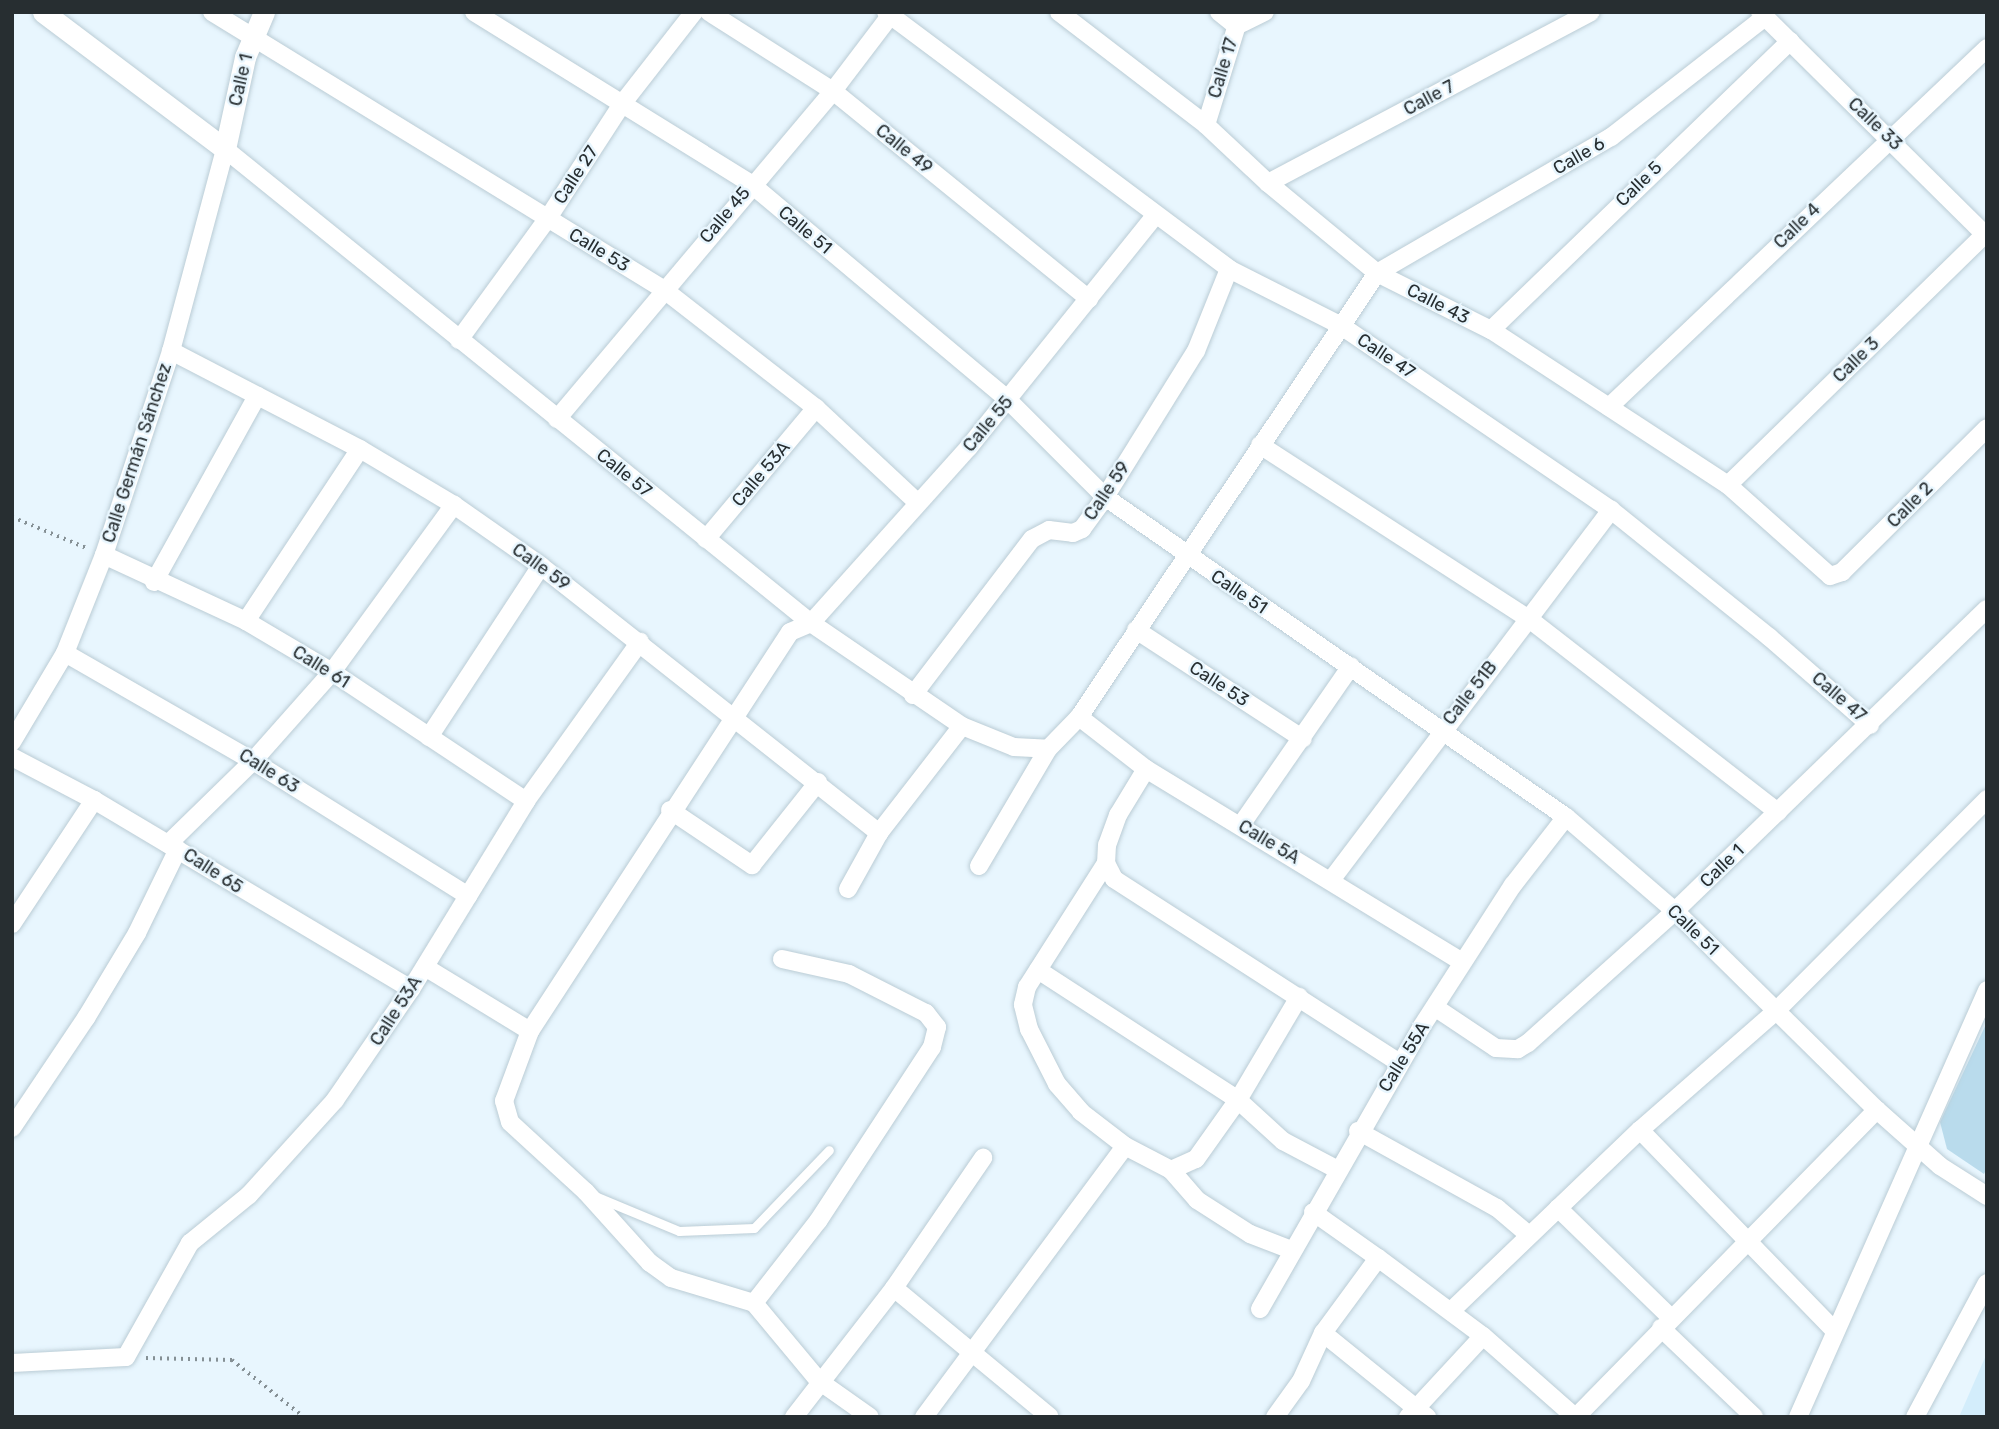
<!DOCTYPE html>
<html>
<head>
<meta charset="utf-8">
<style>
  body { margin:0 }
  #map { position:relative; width:1999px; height:1429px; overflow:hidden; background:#e8f6fe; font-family:Rubik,sans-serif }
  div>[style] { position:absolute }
  .built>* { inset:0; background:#d3edfb }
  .green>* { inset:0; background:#b9dbec }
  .path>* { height:3.5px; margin-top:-1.75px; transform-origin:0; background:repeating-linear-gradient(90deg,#859095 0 2px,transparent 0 7px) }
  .roads { filter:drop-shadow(0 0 2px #baccd5) drop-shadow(0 0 2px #baccd5) }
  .service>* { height:9px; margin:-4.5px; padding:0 4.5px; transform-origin:4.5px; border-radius:4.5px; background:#fff }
  .minor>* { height:18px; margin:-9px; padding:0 9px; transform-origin:9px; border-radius:9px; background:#fff }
  .tertiary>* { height:21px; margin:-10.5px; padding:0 10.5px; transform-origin:10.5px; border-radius:10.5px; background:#fff }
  span { translate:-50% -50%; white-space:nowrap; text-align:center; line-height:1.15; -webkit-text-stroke:5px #e8f6fe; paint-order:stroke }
  .street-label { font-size:18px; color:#272e31 }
  .frame { position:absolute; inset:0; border:14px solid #272e31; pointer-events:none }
</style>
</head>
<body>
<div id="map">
  <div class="built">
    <i style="clip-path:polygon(1987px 1353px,1987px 1417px,1959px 1417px)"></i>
  </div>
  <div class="green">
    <i style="clip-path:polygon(1987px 1022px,1987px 1168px,1984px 1174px,1947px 1149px,1940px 1122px)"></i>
  </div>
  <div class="path">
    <i style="left:12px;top:517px;width:83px;rotate:22.6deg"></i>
    <i style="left:146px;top:1358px;width:86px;rotate:1.3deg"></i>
    <i style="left:232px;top:1360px;width:92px;rotate:38.4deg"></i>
  </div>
  <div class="roads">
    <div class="service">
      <i style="left:597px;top:1197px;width:89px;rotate:22.5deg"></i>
      <i style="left:679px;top:1231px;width:75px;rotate:-2.3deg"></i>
      <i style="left:754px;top:1228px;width:108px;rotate:-46.1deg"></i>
    </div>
    <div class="minor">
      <i style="left:212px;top:12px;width:529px;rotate:31.56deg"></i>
      <i style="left:663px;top:289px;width:194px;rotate:37.9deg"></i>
      <i style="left:816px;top:408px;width:139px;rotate:43deg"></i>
      <i style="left:474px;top:12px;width:326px;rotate:31.8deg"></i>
      <i style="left:751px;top:184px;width:336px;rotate:40deg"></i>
      <i style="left:1008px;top:400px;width:137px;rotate:45deg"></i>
      <i style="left:1105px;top:497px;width:561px;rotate:34.77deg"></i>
      <i style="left:1566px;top:817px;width:144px;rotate:40.8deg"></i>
      <i style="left:1675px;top:911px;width:284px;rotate:44.6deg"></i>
      <i style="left:1877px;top:1110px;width:84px;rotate:41.6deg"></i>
      <i style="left:1940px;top:1166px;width:56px;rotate:32.6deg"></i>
      <i style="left:709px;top:12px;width:147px;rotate:32.5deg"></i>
      <i style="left:833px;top:91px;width:330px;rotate:39.1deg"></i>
      <i style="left:886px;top:12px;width:429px;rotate:36.8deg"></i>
      <i style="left:1229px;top:269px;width:124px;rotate:26.8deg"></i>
      <i style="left:1340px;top:325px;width:328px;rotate:34.3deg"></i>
      <i style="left:1611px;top:510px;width:203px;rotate:38.8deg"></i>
      <i style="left:1769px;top:637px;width:134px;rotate:41.1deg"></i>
      <i style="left:1059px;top:12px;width:185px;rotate:37.5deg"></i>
      <i style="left:1206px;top:125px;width:85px;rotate:43.1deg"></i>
      <i style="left:1268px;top:183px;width:141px;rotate:39.5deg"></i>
      <i style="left:1377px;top:273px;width:127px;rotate:26.6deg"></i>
      <i style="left:1491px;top:330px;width:283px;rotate:33.2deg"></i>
      <i style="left:1728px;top:485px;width:137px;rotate:41.7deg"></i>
      <i style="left:1830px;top:576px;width:13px;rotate:-18deg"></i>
      <i style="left:1842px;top:572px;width:204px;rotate:-44.8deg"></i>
      <i style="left:1219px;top:12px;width:22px;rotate:39deg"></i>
      <i style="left:1236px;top:26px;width:32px;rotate:-26deg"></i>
      <i style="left:1760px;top:12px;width:320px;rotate:44.7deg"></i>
      <i style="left:1206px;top:125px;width:118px;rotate:-72.8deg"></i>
      <i style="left:1268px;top:183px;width:365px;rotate:-27.9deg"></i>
      <i style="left:1491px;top:330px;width:416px;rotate:-44deg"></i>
      <i style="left:459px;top:340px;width:151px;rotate:-53.9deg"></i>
      <i style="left:548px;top:218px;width:136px;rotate:-57deg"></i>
      <i style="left:622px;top:104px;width:117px;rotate:-52deg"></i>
      <i style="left:171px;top:351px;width:213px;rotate:27.4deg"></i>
      <i style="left:360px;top:449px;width:109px;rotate:30.8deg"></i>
      <i style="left:454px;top:505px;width:106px;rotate:35deg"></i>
      <i style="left:541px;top:566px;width:431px;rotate:38.3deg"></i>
      <i style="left:1609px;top:407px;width:521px;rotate:-43.52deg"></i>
      <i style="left:557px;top:419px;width:429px;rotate:-49.9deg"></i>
      <i style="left:833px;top:91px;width:99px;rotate:-52.8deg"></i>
      <i style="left:1260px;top:445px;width:320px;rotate:32.9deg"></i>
      <i style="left:1529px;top:619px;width:315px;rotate:37.8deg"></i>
      <i style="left:1728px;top:485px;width:358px;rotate:-44.3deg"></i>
      <i style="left:706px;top:539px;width:171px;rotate:-50deg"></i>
      <i style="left:104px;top:555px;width:157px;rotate:24.9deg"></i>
      <i style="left:246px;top:621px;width:100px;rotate:30.7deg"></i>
      <i style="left:332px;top:672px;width:233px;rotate:33.6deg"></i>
      <i style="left:154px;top:582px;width:213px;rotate:-61deg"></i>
      <i style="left:246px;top:621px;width:206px;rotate:-56.5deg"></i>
      <i style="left:1136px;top:630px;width:199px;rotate:33.1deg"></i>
      <i style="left:65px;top:653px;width:217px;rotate:29.9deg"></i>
      <i style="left:253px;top:761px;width:254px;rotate:32.1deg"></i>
      <i style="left:913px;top:695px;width:196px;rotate:-52.7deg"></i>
      <i style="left:1032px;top:539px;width:19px;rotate:-28deg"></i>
      <i style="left:1049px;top:530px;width:24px;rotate:7deg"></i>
      <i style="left:1073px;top:533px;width:10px;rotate:-24deg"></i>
      <i style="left:1082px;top:529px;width:39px;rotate:-54deg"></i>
      <i style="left:1105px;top:497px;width:172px;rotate:-58.1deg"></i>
      <i style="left:1196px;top:351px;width:88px;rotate:-68.1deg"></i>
      <i style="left:1079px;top:717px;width:85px;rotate:37.8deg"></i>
      <i style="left:1146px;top:769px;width:370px;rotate:31.4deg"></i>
      <i style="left:429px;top:737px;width:204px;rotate:-56.8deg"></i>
      <i style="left:12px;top:742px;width:104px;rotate:-59.2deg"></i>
      <i style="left:65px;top:653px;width:105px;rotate:-68.3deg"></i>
      <i style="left:104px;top:555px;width:215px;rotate:-71.8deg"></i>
      <i style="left:171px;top:351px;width:209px;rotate:-75deg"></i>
      <i style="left:225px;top:149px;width:754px;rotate:38.97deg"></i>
      <i style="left:811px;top:623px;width:183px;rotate:34.3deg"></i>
      <i style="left:962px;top:726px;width:56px;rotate:22deg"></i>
      <i style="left:1014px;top:747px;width:34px;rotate:3deg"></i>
      <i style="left:12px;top:757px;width:93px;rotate:27.7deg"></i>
      <i style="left:94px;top:800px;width:369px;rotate:30.8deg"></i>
      <i style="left:1146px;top:769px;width:54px;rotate:121.3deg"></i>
      <i style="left:1118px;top:815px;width:32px;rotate:110deg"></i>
      <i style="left:1107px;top:845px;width:18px;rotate:93deg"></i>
      <i style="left:1106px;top:863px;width:18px;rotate:63deg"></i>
      <i style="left:1114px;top:879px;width:339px;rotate:32.8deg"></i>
      <i style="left:670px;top:810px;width:99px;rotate:33.9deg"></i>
      <i style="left:752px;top:865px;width:106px;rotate:-51.5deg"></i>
      <i style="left:1241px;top:825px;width:193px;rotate:-55.3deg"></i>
      <i style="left:168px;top:844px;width:119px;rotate:-44.3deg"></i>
      <i style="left:253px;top:761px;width:119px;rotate:-48.4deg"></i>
      <i style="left:332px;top:672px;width:207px;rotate:-53.9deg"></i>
      <i style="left:1106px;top:863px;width:147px;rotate:122.5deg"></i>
      <i style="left:1027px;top:987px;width:18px;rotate:103deg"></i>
      <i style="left:1023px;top:1005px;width:25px;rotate:76deg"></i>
      <i style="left:1029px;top:1029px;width:62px;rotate:63deg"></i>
      <i style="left:1057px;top:1084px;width:37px;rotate:49deg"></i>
      <i style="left:1081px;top:1112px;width:56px;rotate:37.7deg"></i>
      <i style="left:979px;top:866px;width:136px;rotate:-59.5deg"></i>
      <i style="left:1048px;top:749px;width:45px;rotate:-45.9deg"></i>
      <i style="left:1079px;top:717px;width:535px;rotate:-56.13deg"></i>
      <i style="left:1377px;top:273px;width:271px;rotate:-30.2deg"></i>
      <i style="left:1611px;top:137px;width:195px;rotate:-37.9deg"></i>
      <i style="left:1332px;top:879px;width:463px;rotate:-52.9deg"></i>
      <i style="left:848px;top:889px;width:64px;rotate:-61deg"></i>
      <i style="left:879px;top:833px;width:135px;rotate:-52.2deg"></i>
      <i style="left:12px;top:924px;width:149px;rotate:-56.5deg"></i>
      <i style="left:782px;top:959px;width:69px;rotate:12.6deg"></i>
      <i style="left:849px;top:974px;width:86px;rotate:26.9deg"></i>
      <i style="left:926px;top:1013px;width:18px;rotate:52deg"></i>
      <i style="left:937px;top:1027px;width:21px;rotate:104deg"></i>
      <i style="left:932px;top:1047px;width:208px;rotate:123.2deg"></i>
      <i style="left:818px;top:1221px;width:104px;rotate:128deg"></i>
      <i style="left:754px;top:1303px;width:102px;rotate:50.2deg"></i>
      <i style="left:819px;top:1381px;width:62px;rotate:35.2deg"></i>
      <i style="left:425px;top:967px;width:123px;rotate:31.4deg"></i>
      <i style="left:1038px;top:970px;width:239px;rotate:33deg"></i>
      <i style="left:1238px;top:1100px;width:61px;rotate:42.3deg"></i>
      <i style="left:1283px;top:1141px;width:60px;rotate:27.8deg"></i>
      <i style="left:1436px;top:1008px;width:72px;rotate:33.7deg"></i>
      <i style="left:1496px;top:1048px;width:22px;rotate:3deg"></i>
      <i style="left:1518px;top:1049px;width:12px;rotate:-31deg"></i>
      <i style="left:1528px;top:1043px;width:198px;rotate:-41.9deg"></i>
      <i style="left:1675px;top:911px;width:434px;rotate:-44.1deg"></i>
      <i style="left:12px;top:1128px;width:133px;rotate:-56.1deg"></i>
      <i style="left:86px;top:1018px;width:99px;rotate:-59deg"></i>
      <i style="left:137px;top:933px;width:93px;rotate:-64deg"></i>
      <i style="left:1640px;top:1130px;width:280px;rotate:45.9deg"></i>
      <i style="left:1358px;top:1131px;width:159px;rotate:29deg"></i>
      <i style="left:1497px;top:1208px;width:42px;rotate:40.2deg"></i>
      <i style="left:1171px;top:1170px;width:40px;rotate:49deg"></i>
      <i style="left:1197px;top:1200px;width:63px;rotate:32.7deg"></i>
      <i style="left:1250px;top:1234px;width:44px;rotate:21.3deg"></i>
      <i style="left:1558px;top:1208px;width:158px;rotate:44.2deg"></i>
      <i style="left:1313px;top:1212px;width:80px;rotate:35.3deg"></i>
      <i style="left:894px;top:1288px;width:202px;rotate:39.6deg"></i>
      <i style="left:754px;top:1303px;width:87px;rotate:-163.2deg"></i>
      <i style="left:671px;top:1278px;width:26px;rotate:-144deg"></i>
      <i style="left:650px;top:1263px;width:96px;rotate:-132deg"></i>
      <i style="left:586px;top:1192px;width:103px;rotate:-137.4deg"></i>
      <i style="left:510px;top:1122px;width:22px;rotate:-106deg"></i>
      <i style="left:504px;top:1101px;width:75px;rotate:-69.6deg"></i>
      <i style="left:530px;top:1031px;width:476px;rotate:-56.9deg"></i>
      <i style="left:790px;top:632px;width:23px;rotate:-23deg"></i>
      <i style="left:811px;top:623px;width:237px;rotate:-48.1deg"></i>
      <i style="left:969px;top:447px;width:295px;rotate:-51.2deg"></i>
      <i style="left:1260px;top:1309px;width:326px;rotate:-60.2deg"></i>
      <i style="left:1422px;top:1026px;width:168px;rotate:-57.2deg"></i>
      <i style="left:1513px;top:885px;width:86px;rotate:-52.1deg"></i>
      <i style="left:1451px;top:1311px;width:262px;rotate:-43.8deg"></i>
      <i style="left:1640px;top:1130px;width:179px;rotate:-41.2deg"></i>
      <i style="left:1775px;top:1012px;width:301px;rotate:-45.1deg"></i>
      <i style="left:1661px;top:1328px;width:129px;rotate:43.7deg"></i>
      <i style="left:1323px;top:1333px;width:134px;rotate:38.9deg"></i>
      <i style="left:12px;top:1363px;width:114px;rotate:-3deg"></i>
      <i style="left:126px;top:1357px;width:131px;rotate:-60.7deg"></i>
      <i style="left:190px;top:1243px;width:76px;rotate:-39.1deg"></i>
      <i style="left:249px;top:1195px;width:128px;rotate:-47.8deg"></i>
      <i style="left:335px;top:1100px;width:135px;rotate:-55.6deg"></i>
      <i style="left:411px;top:989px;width:220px;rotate:-58.5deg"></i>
      <i style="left:526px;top:801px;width:196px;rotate:-54.4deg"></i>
      <i style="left:794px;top:1417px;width:163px;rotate:-52.2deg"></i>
      <i style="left:894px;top:1288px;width:158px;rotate:-55.6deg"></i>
      <i style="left:924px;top:1417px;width:337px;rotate:-53.4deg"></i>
      <i style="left:1125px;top:1146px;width:52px;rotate:27.6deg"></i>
      <i style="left:1171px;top:1170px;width:27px;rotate:-24deg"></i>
      <i style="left:1196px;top:1159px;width:72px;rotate:-54.6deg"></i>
      <i style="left:1238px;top:1100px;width:120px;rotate:-59.4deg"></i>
      <i style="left:1275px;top:1417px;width:44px;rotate:-54.2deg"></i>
      <i style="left:1301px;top:1381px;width:53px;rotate:-65.4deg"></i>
      <i style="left:1323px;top:1333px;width:93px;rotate:-53.7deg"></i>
      <i style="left:1378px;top:1258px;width:131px;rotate:36.6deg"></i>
      <i style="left:1483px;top:1336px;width:123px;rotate:41.4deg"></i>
      <i style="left:1408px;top:1417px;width:110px;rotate:-47.2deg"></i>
      <i style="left:1576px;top:1417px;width:430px;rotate:-45.6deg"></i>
      <i style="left:1798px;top:1417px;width:467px;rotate:-66.1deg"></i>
      <i style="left:1915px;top:1417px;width:152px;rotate:-61.8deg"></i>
    </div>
    <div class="tertiary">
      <i style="left:43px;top:12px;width:228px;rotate:37deg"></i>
      <i style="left:225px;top:149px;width:94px;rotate:-77.7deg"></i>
      <i style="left:245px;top:57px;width:49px;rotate:-67.1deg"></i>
    </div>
  </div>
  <div class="street-label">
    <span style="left:1223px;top:68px;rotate:-73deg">Calle 17</span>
    <span style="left:241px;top:80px;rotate:-77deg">Calle 1</span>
    <span style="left:1429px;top:98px;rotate:-28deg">Calle 7</span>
    <span style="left:1875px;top:124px;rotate:44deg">Calle 33</span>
    <span style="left:904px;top:149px;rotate:39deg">Calle 49</span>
    <span style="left:1579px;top:156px;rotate:-30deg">Calle 6</span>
    <span style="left:576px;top:175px;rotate:-57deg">Calle 27</span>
    <span style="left:1639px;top:184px;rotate:-44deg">Calle 5</span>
    <span style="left:725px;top:215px;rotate:-50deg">Calle 45</span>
    <span style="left:1797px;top:226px;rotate:-44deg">Calle 4</span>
    <span style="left:805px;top:230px;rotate:40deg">Calle 51</span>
    <span style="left:599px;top:250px;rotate:31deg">Calle 53</span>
    <span style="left:1438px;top:304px;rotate:27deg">Calle 43</span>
    <span style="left:1386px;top:356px;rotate:34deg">Calle 47</span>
    <span style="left:1856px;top:360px;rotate:-44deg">Calle 3</span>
    <span style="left:988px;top:424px;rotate:-50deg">Calle 55</span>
    <span style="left:137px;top:453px;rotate:-72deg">Calle Germán Sánchez</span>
    <span style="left:624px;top:473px;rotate:39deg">Calle 57</span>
    <span style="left:761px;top:474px;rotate:-50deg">Calle 53A</span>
    <span style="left:1107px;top:491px;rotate:-56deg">Calle 59</span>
    <span style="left:1910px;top:505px;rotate:-45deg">Calle 2</span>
    <span style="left:541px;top:567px;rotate:36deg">Calle 59</span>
    <span style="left:1239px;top:592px;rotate:34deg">Calle 51</span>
    <span style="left:321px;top:667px;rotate:32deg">Calle 61</span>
    <span style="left:1219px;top:684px;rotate:33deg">Calle 53</span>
    <span style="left:1470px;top:693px;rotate:-52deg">Calle 51B</span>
    <span style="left:1839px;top:697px;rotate:41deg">Calle 47</span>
    <span style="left:269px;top:771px;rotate:32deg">Calle 63</span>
    <span style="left:1269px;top:842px;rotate:31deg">Calle 5A</span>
    <span style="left:1722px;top:866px;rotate:-44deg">Calle 1</span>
    <span style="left:213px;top:871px;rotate:33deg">Calle 65</span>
    <span style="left:1693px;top:930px;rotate:44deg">Calle 51</span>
    <span style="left:396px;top:1011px;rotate:-57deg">Calle 53A</span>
    <span style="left:1404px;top:1057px;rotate:-58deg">Calle 55A</span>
  </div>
  <div class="frame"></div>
</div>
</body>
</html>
